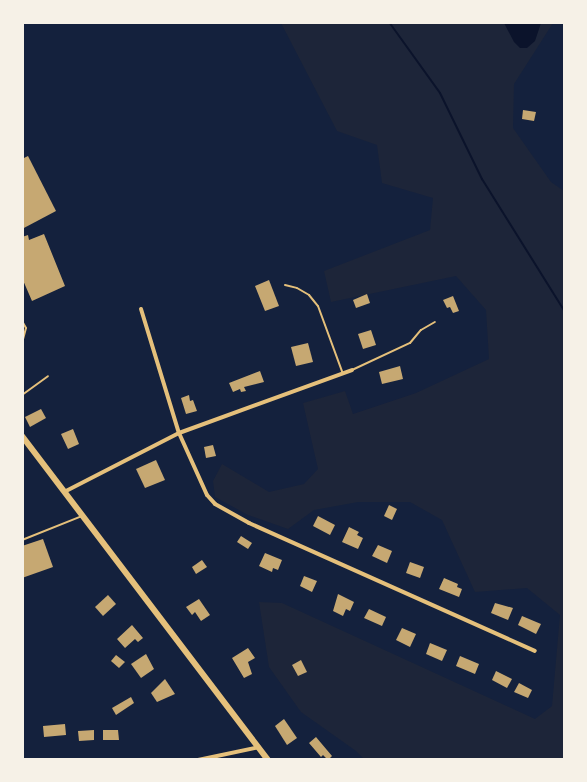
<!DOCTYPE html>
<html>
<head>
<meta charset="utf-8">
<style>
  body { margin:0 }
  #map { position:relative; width:587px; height:782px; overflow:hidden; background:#14213d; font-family:"Archivo Narrow",sans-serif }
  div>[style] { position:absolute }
  .green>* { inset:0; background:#1d2539 }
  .water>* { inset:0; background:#0b132b }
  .stream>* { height:2px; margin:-1px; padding:0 1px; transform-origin:1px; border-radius:1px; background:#0b132b }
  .building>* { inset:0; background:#c6a872 }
  .service>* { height:2px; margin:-1px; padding:0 1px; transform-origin:1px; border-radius:1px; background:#e5c07b }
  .minor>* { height:4px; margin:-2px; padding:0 2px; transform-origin:2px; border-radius:2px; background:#e5c07b }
  .primary>* { height:6px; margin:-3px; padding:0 3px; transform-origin:3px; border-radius:3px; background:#e5c07b }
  span { translate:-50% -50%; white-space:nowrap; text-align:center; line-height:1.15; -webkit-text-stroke:4.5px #f6f1e7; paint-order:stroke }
  .frame { position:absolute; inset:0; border:24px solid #f6f1e7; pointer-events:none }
</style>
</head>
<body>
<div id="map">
  <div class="green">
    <i style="clip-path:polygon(281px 23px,553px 23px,514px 84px,513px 128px,551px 182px,564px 191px,564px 759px,364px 759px,356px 751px,301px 712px,269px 667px,259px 602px,282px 603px,535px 719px,552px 706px,560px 615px,527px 588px,475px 592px,442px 520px,410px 502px,358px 502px,314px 510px,288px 529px,248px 515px,215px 497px,213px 481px,222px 464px,269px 492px,304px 484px,318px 469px,303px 403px,345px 391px,353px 414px,416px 393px,489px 359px,486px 310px,456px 276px,331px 302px,324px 271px,430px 230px,433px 198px,382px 183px,377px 145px,337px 131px)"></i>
  </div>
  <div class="water">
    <i style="clip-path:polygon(504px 23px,541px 23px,535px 41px,527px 48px,520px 48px,514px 42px)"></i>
  </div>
  <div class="stream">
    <i style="left:389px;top:22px;width:87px;rotate:54.3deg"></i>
    <i style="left:440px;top:93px;width:96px;rotate:64deg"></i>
    <i style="left:482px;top:179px;width:155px;rotate:58deg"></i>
  </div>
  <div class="building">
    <i style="clip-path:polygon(523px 110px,536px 112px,534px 121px,522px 119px)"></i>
    <i style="clip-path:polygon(28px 156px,56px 211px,22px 229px,22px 159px)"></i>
    <i style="clip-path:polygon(44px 234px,65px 286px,32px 301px,22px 278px,22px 237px,28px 235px,29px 240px)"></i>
    <i style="clip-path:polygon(269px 280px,279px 306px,265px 311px,255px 286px)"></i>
    <i style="clip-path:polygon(367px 294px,370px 303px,356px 308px,353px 300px)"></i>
    <i style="clip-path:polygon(453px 296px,459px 311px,453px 313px,450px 307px,447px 308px,443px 300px)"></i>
    <i style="clip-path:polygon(371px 330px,376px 345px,363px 349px,358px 334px)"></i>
    <i style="clip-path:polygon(308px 343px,313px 362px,296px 366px,291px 347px)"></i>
    <i style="clip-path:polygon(400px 366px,403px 379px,382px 384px,379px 372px)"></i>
    <i style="clip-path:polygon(260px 371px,264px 382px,244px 387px,246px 391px,241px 392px,240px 389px,233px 392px,229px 383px)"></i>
    <i style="clip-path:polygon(189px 395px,190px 401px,193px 400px,197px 411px,186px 414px,181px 398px)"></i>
    <i style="clip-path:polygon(41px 409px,46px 418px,30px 427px,25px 417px)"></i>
    <i style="clip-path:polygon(73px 429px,79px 444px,68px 449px,61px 434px)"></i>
    <i style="clip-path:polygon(213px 445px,216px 456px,206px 458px,204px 447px)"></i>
    <i style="clip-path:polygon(156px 460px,165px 480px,145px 488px,136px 469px)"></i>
    <i style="clip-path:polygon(389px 505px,397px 509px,392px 520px,384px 516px)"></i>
    <i style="clip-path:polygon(318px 516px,335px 525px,330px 535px,313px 526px)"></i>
    <i style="clip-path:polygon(349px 527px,359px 532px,357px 535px,363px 538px,358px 549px,342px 542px)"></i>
    <i style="clip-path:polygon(241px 536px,252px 543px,248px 549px,237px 542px)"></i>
    <i style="clip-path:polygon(43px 539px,53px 567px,22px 578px,22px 546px)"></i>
    <i style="clip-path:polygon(378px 545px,392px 551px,387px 563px,372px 556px)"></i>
    <i style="clip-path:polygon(265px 553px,282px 560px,278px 570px,273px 568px,272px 572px,259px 566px)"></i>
    <i style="clip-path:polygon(202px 560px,207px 567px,196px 574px,192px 567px)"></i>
    <i style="clip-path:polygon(410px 562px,424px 567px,420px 578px,406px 573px)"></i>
    <i style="clip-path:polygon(304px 576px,317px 581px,312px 592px,300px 586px)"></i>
    <i style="clip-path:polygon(444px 578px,458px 584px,457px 587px,462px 589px,459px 597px,439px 589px)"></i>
    <i style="clip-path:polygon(338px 594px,354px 602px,350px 611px,346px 609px,343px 616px,333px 611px)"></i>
    <i style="clip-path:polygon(108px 595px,116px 604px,103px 616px,95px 607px)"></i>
    <i style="clip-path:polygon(199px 599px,210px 615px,201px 621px,195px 612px,192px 615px,186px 607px)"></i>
    <i style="clip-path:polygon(495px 603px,513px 608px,508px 620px,491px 613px)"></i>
    <i style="clip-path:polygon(369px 609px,386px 617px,382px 626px,364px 618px)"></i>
    <i style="clip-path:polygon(522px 616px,541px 624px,536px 634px,518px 625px)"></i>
    <i style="clip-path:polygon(132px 625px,143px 638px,138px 642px,135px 639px,125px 648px,117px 639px)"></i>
    <i style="clip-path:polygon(402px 628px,416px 634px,410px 647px,396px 640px)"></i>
    <i style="clip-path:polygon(430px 643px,447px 650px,442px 661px,426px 654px)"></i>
    <i style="clip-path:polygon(248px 648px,255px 658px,248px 662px,252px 674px,244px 678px,232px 658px)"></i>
    <i style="clip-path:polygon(146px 654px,154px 669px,141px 678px,131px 664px)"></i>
    <i style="clip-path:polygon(116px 655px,125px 662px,119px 668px,111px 661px)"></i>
    <i style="clip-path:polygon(460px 656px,479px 664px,475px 674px,456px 666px)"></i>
    <i style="clip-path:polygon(301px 660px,307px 672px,298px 676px,292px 665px)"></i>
    <i style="clip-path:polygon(496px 671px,512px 679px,507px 688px,492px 680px)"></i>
    <i style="clip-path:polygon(165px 679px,175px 694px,157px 702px,151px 693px)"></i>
    <i style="clip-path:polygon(519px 683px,532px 690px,528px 698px,514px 692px)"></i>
    <i style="clip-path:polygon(131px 697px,134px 703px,116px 715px,112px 708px)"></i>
    <i style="clip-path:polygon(284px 719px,297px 738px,287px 745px,275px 726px)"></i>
    <i style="clip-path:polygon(65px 724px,66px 735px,44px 737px,43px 726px)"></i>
    <i style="clip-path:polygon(94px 730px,94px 740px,79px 741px,78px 731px)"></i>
    <i style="clip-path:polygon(103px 730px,118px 730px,119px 740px,103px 740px)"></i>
    <i style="clip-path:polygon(316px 737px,332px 756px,328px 760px,323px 755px,321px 757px,309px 743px)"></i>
  </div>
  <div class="service">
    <i style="left:285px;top:285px;width:12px;rotate:14deg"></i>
    <i style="left:297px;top:288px;width:14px;rotate:30deg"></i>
    <i style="left:309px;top:295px;width:14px;rotate:51deg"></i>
    <i style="left:318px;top:306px;width:72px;rotate:69.8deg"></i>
    <i style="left:22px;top:321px;width:8px;rotate:60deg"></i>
    <i style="left:26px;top:328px;width:16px;rotate:105deg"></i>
    <i style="left:352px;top:370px;width:64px;rotate:-25deg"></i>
    <i style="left:410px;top:343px;width:17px;rotate:-50deg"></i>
    <i style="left:421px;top:330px;width:16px;rotate:-30deg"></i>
    <i style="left:22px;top:395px;width:32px;rotate:-36deg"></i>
    <i style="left:22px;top:540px;width:65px;rotate:-21.8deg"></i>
  </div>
  <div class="minor">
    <i style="left:141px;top:309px;width:130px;rotate:73deg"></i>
    <i style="left:179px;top:433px;width:68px;rotate:65.7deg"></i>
    <i style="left:207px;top:495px;width:12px;rotate:48deg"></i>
    <i style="left:215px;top:504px;width:39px;rotate:29deg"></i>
    <i style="left:249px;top:523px;width:313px;rotate:24.1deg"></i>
    <i style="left:66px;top:491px;width:127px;rotate:-27.2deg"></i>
    <i style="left:179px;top:433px;width:184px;rotate:-20deg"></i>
    <i style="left:198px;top:760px;width:62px;rotate:-12deg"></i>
  </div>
  <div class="primary">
    <i style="left:22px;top:436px;width:407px;rotate:52.8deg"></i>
  </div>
  <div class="frame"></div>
</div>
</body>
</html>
